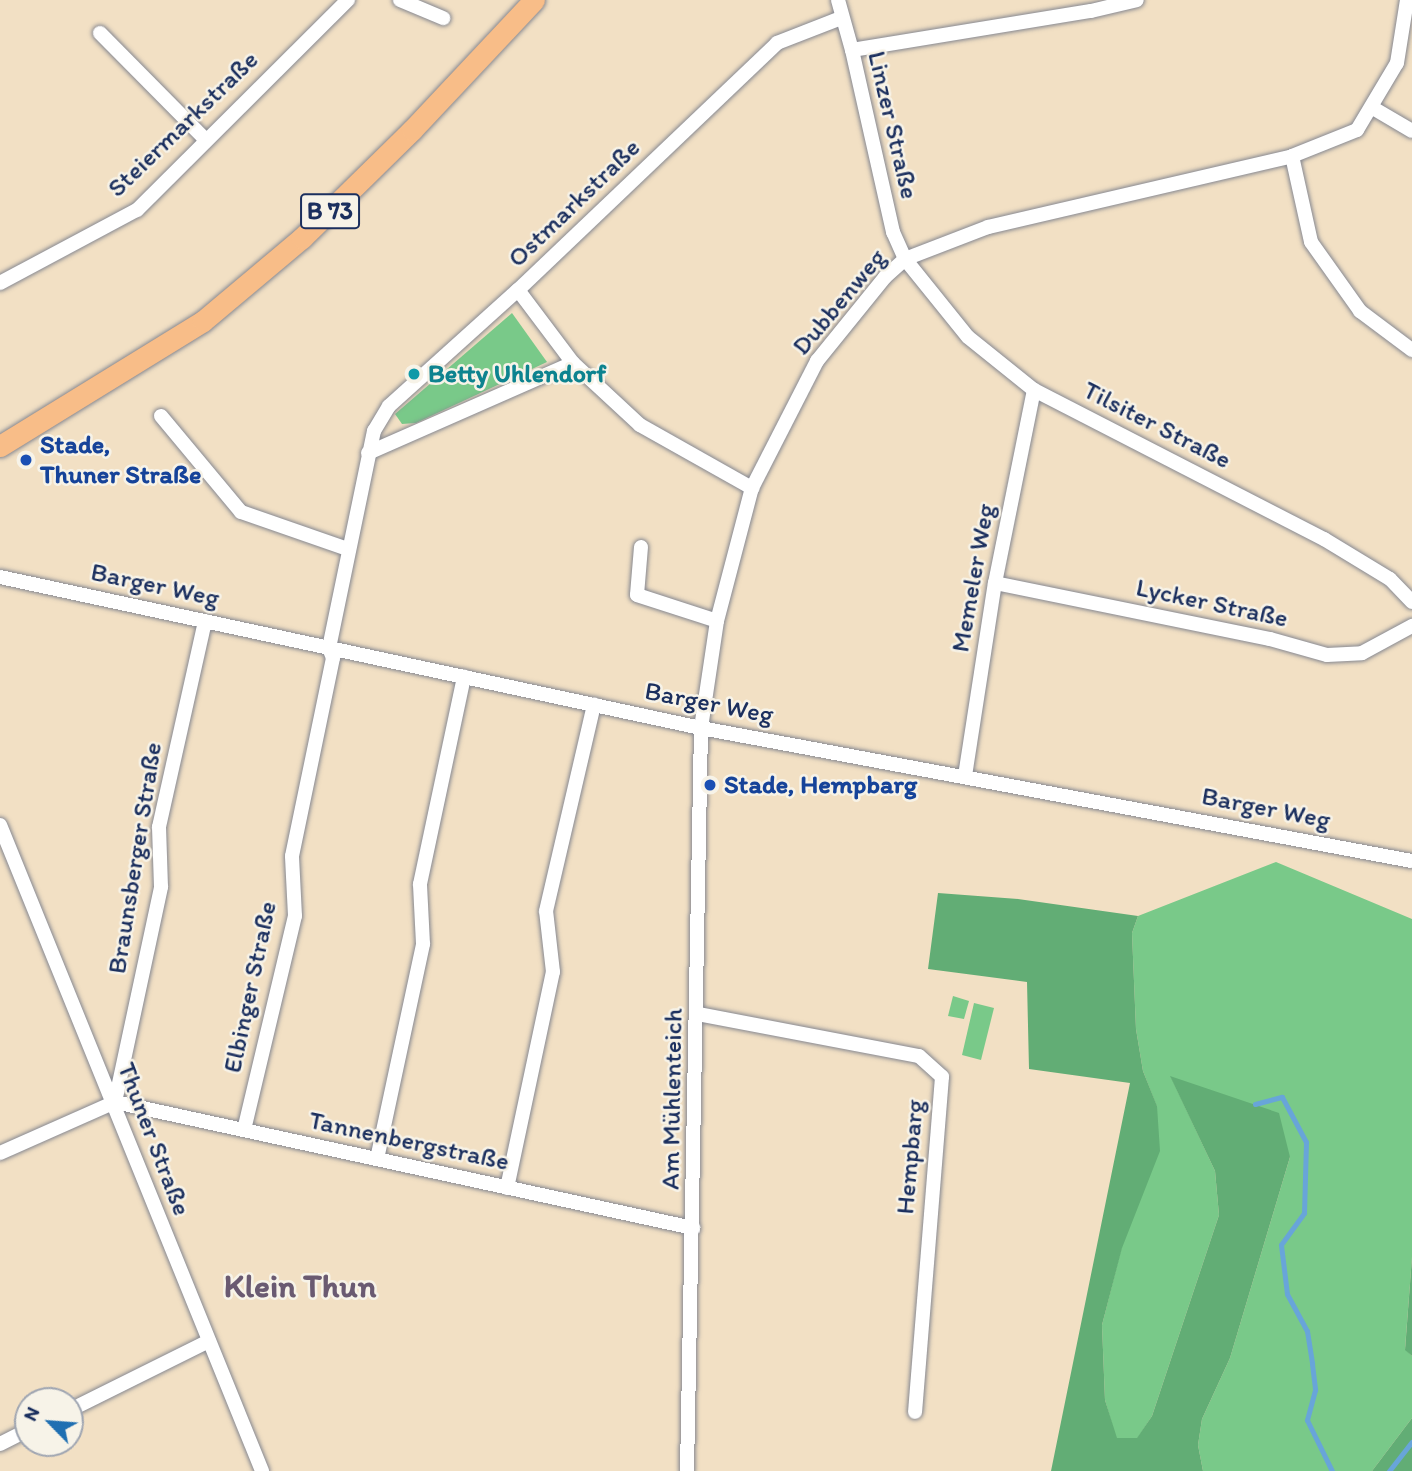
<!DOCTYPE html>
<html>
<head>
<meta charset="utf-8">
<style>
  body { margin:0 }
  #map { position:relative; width:1412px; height:1471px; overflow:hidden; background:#f2e0c4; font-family:Itim,sans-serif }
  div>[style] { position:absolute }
  .green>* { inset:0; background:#79c989 }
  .forest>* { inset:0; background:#62ad75 }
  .stream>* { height:5px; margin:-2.5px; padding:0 2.5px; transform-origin:2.5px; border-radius:2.5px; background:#68a5d9 }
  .roads { filter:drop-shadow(0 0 2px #868891) drop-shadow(0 0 2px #868891) }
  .minor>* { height:14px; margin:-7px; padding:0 7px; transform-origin:7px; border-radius:7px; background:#fff }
  .primary>* { height:21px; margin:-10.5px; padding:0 10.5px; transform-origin:10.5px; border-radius:10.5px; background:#f8bd88 }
  .dots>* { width:19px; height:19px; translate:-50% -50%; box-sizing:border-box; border:4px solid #f7f3e8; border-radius:50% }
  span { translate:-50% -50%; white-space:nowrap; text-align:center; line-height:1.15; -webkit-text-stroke:5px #f7f3e8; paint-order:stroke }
  .shield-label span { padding:2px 5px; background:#f7f3e8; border:2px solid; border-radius:5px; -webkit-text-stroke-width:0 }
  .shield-label { font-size:24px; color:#1b2f5e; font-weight:700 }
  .street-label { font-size:26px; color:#1b2f5e }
  .culture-label { font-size:26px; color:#0d838f; font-weight:700 }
  .left { translate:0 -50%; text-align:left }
  .transit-label { font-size:26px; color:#164399; font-weight:700 }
  .district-label { font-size:33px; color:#6a5a71; font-weight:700 }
  .north { position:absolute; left:14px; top:1387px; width:70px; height:70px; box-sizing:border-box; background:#f7f3e8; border:2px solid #9fa5b1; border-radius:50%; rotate:295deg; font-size:19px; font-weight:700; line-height:28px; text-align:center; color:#1b2f5e }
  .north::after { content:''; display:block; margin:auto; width:24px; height:32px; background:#1f6fb2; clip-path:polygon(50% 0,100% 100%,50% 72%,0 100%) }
</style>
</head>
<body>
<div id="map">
  <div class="green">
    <i style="clip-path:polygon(512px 313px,547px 362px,416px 423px,402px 424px,395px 414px)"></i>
    <i style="clip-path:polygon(1276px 862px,1412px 919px,1412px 1257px,1405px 1349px,1412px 1356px,1412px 1418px,1372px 1471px,1203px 1471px,1198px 1445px,1202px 1419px,1230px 1358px,1290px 1157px,1171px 1077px,1215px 1171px,1219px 1215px,1152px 1416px,1137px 1439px,1116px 1438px,1105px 1400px,1102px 1325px,1157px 1107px,1143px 1071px,1136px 1029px,1132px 933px,1138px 916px)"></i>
    <i style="clip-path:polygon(953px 996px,969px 1001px,964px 1019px,948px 1016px)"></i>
    <i style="clip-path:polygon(974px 1003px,994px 1008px,981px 1060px,962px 1055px)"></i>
  </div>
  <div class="forest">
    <i style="clip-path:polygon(938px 893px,1018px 899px,1138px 916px,1132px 933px,1136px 1029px,1143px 1071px,1157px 1106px,1160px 1151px,1122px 1248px,1102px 1325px,1105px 1400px,1117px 1438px,1137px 1438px,1152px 1416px,1219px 1215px,1215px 1171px,1170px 1076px,1279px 1113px,1290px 1157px,1230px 1358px,1202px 1419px,1198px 1445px,1203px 1471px,1051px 1471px,1130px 1083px,1029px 1069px,1027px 982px,928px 969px)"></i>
    <i style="clip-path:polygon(1412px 1257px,1412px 1356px,1405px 1350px)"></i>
    <i style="clip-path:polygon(1412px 1418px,1412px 1471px,1372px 1471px)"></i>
  </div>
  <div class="stream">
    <i style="left:1255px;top:1104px;width:28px;rotate:-15deg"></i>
    <i style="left:1282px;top:1097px;width:51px;rotate:61.9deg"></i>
    <i style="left:1306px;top:1142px;width:71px;rotate:91.6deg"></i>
    <i style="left:1304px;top:1213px;width:39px;rotate:126deg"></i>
    <i style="left:1281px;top:1245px;width:49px;rotate:83deg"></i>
    <i style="left:1287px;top:1294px;width:42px;rotate:61.6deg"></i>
    <i style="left:1307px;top:1331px;width:33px;rotate:81deg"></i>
    <i style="left:1312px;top:1364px;width:26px;rotate:83deg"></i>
    <i style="left:1315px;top:1390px;width:31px;rotate:105deg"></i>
    <i style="left:1307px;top:1420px;width:57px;rotate:63.9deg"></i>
    <i style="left:1389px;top:1471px;width:37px;rotate:-52deg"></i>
  </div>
  <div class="roads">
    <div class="minor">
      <i style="left:400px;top:0;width:47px;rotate:22.7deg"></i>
      <i style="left:838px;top:0;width:52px;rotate:74.4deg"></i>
      <i style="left:852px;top:50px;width:187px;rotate:77.3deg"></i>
      <i style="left:893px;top:232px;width:30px;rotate:66deg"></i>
      <i style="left:905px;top:259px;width:100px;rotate:51.1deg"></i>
      <i style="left:968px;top:337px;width:85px;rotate:38.8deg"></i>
      <i style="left:1034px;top:390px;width:326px;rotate:27.2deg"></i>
      <i style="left:1324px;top:539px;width:77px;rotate:31.2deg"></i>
      <i style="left:1390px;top:579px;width:32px;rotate:46deg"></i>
      <i style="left:100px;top:33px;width:149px;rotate:45.3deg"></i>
      <i style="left:852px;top:50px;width:242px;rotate:-9.3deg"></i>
      <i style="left:1091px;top:11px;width:47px;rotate:-13.4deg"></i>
      <i style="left:1373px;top:108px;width:45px;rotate:30.5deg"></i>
      <i style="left:1292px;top:156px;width:88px;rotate:77.5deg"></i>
      <i style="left:1311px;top:242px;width:85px;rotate:54.6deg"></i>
      <i style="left:1360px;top:311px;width:65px;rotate:36.9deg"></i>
      <i style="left:0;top:283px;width:155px;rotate:-28.1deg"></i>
      <i style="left:137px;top:210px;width:298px;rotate:-44.9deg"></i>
      <i style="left:518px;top:290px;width:91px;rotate:53deg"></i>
      <i style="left:573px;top:363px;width:91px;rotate:42.8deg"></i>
      <i style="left:640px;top:425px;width:129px;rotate:29.4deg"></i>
      <i style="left:161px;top:416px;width:125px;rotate:50.2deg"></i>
      <i style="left:241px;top:512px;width:113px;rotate:19.1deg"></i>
      <i style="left:368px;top:453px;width:224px;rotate:-23.7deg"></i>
      <i style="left:641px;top:547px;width:48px;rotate:94.8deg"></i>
      <i style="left:637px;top:595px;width:84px;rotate:18deg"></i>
      <i style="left:0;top:577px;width:717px;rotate:12.16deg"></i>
      <i style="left:701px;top:728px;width:723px;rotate:10.6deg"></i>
      <i style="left:995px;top:583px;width:281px;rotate:11.5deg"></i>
      <i style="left:1270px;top:639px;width:59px;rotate:15.7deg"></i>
      <i style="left:1327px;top:655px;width:35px;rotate:-3deg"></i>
      <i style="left:1362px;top:653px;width:57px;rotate:-28.4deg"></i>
      <i style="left:965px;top:776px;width:195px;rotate:-81.2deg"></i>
      <i style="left:995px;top:583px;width:197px;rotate:-78.6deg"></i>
      <i style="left:0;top:825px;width:697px;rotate:67.92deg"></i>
      <i style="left:698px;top:1014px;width:225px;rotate:10.8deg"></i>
      <i style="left:919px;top:1056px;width:31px;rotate:42deg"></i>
      <i style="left:942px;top:1077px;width:336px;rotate:94.6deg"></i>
      <i style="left:115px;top:1102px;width:592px;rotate:12.3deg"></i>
      <i style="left:115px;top:1102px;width:220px;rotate:-77.9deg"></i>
      <i style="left:161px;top:887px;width:60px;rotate:-91.9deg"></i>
      <i style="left:159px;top:827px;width:211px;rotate:-77.4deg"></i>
      <i style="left:244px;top:1130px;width:220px;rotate:-76.6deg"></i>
      <i style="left:295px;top:916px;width:60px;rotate:-92.9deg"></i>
      <i style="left:292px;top:856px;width:202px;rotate:-78.3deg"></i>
      <i style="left:333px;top:658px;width:11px;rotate:-112deg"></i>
      <i style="left:329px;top:648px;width:222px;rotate:-78.3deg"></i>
      <i style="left:374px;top:431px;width:29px;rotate:-59deg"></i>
      <i style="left:389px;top:406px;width:173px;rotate:-42deg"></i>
      <i style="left:518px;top:290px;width:358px;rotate:-43.6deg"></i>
      <i style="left:777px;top:43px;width:69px;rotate:-21.3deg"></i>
      <i style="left:0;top:1153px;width:126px;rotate:-23.9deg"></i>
      <i style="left:377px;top:1159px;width:220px;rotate:-77.9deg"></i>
      <i style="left:423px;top:944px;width:60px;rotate:-92.9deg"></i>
      <i style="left:420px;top:884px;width:212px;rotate:-78deg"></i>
      <i style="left:507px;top:1188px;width:221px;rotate:-78deg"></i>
      <i style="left:553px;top:972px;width:61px;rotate:-96.5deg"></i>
      <i style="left:546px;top:911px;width:212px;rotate:-76.9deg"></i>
      <i style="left:70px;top:1410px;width:155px;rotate:-26.4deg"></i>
      <i style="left:0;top:1444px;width:31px;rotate:-27deg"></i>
      <i style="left:687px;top:1471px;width:743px;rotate:-88.92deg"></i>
      <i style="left:701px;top:728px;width:108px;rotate:-81.5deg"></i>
      <i style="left:717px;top:621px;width:138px;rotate:-75.3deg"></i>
      <i style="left:752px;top:488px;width:143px;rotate:-62.9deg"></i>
      <i style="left:817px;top:361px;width:108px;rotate:-51deg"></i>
      <i style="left:885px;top:277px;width:27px;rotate:-42deg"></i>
      <i style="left:905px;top:259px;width:89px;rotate:-21.1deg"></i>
      <i style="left:988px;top:227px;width:312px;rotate:-13.1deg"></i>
      <i style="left:1292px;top:156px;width:70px;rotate:-21.8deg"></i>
      <i style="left:1357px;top:130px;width:78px;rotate:-59.2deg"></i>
      <i style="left:1397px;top:63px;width:64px;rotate:-81deg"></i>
    </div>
    <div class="primary">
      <i style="left:0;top:446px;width:238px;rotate:-31.6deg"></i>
      <i style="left:203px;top:321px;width:129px;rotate:-40deg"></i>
      <i style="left:302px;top:238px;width:154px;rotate:-44.5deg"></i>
      <i style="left:412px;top:130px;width:178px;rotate:-46.8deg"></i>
    </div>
  </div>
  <div class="dots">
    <i style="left:414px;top:374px;background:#0f9aa8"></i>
    <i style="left:26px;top:460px;background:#1a4fb4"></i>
    <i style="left:710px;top:785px;background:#1a4fb4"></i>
  </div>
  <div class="shield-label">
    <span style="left:330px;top:211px">B 73</span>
  </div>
  <div class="street-label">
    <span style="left:183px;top:124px;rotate:-44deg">Steiermarkstraße</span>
    <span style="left:893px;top:125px;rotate:77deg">Linzer Straße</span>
    <span style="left:574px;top:203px;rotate:-44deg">Ostmarkstraße</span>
    <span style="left:839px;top:302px;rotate:-50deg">Dubbenweg</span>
    <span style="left:1157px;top:425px;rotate:27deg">Tilsiter Straße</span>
    <span style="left:973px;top:578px;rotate:-80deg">Memeler Weg</span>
    <span style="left:155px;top:585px;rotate:12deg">Barger Weg</span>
    <span style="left:1212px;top:603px;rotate:12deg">Lycker Straße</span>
    <span style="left:709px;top:703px;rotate:11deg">Barger Weg</span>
    <span style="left:1266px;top:808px;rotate:11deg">Barger Weg</span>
    <span style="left:135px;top:858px;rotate:-81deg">Braunsberger Straße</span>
    <span style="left:250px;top:987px;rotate:-78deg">Elbinger Straße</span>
    <span style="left:672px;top:1099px;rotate:-89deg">Am Mühlenteich</span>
    <span style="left:154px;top:1139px;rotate:69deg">Thuner Straße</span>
    <span style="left:409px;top:1141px;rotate:12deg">Tannenbergstraße</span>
    <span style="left:910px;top:1157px;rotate:-85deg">Hempbarg</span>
  </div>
  <div class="culture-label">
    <span class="left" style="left:428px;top:374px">Betty Uhlendorf</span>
  </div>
  <div class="transit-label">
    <span class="left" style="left:40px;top:460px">Stade,<br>Thuner Straße</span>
    <span class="left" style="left:724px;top:785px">Stade, Hempbarg</span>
  </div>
  <div class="district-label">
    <span style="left:300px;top:1286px">Klein Thun</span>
  </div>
  <div class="north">N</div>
</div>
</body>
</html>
